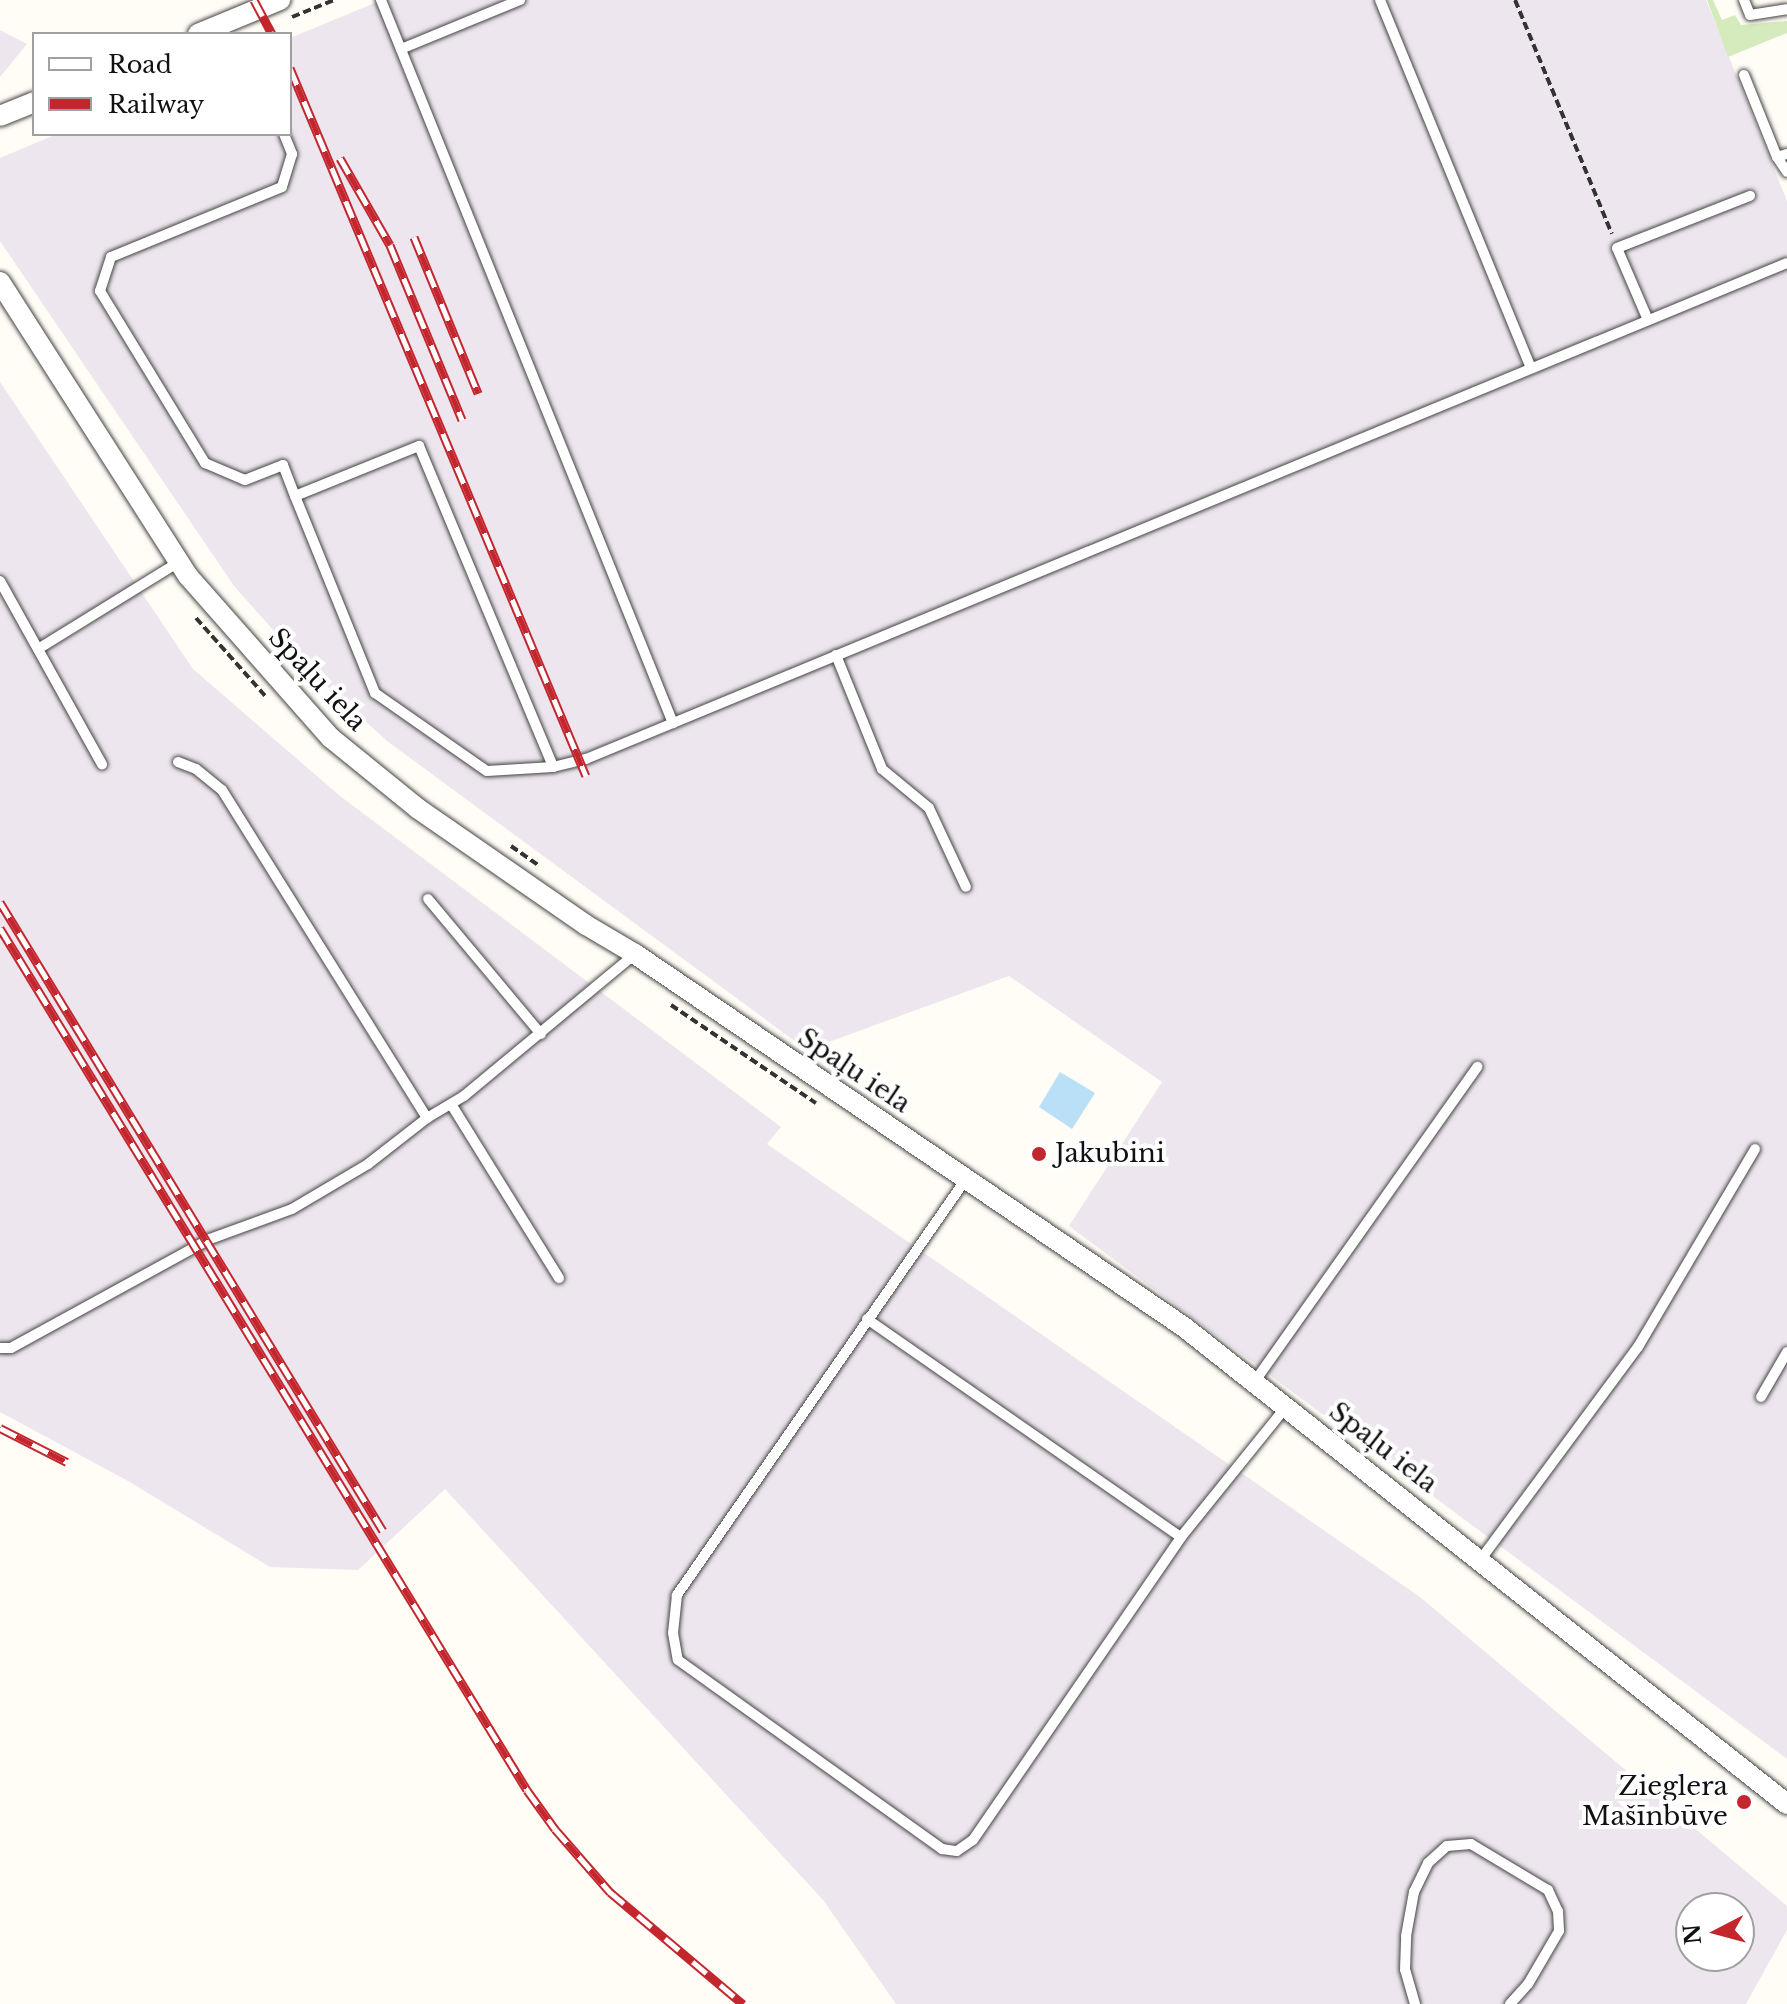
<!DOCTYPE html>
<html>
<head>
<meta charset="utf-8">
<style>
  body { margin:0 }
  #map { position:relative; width:1787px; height:2004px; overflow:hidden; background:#fffdf5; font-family:"Libre Baskerville",serif }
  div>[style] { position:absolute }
  .industrial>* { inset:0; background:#eee6ef }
  .green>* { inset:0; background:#d5ebbd }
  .water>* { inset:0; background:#b9e0f7 }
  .path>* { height:4px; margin-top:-2px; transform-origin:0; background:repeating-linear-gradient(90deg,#333 0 8px,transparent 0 12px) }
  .roads { filter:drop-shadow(0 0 2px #444) drop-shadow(0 0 2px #444) }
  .service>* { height:10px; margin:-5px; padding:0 5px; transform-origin:5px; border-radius:5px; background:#fff }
  .minor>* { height:20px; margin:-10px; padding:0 10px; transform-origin:10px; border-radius:10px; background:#fff }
  .rail>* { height:9px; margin-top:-4.5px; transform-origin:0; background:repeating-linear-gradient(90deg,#fff 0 18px,#c4262e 0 36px); box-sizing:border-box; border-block:2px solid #c4262e }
  .dots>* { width:22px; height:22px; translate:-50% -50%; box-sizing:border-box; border:4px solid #fff; border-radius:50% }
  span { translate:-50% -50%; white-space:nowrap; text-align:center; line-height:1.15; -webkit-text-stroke:8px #fff; paint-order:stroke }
  .street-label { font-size:26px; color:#111 }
  .poi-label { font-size:26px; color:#111 }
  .left { translate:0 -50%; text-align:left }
  .right { translate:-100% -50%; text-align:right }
  .legend { position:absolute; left:32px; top:32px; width:260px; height:104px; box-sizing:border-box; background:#fff; border:2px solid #a0a0a0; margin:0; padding:10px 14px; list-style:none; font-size:24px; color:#111 }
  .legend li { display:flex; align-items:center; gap:16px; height:40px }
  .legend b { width:40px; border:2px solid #a0a0a0 }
  .north { position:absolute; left:1675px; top:1892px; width:80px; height:80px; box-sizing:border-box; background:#fff; border:2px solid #a0a0a0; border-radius:50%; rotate:264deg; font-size:22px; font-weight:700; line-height:32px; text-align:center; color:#111 }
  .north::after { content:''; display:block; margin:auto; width:28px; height:36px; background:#c4262e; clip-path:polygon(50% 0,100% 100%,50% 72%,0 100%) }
</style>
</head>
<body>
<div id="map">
  <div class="industrial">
    <i style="clip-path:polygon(382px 0,1706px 0,1787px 201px,1787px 1759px,1069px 1226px,1162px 1082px,1009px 976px,807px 1050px,387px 741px,306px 667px,234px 586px,0 241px,0 158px,57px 134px,290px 134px,290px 38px)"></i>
    <i style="clip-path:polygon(0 30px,27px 44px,0 77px)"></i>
    <i style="clip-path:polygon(evenodd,0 382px,193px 669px,340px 796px,781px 1127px,767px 1144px,1420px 1597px,1787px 1906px,1787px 1930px,1746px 2004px,896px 2004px,823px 1900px,445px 1489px,358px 1570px,270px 1567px,128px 1481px,0 1412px,0 382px,1691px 1908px,1739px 1908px,1739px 1956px,1691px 1956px,1691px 1908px)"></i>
  </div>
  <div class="green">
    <i style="clip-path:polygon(1707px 0,1713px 0,1722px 20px,1735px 15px,1741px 25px,1787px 21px,1787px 33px,1728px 57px)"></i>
  </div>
  <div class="water">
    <i style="clip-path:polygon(1060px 1072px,1095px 1093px,1072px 1129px,1039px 1107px)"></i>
  </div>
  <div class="path">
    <i style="left:1515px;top:0;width:253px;rotate:67.5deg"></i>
    <i style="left:292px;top:17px;width:45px;rotate:-22deg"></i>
    <i style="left:196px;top:618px;width:107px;rotate:48.4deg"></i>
    <i style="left:511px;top:846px;width:35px;rotate:35deg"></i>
    <i style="left:671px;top:1005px;width:175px;rotate:34.1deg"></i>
  </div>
  <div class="roads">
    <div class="service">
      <i style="left:381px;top:0;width:780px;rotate:68.01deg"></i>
      <i style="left:1380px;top:0;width:398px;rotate:67.7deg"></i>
      <i style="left:1744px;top:0;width:16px;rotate:68deg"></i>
      <i style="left:1750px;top:15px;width:37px;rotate:-9deg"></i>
      <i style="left:401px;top:49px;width:129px;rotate:-22.4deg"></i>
      <i style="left:1744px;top:75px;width:88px;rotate:68.1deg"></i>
      <i style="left:1777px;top:157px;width:10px;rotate:-17deg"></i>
      <i style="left:284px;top:134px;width:22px;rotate:68deg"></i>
      <i style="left:292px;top:154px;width:34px;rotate:107deg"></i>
      <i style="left:282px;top:187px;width:185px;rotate:157.7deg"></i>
      <i style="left:111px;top:257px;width:36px;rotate:108deg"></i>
      <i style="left:100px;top:291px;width:202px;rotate:58.6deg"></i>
      <i style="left:205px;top:463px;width:43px;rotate:23deg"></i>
      <i style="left:245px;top:480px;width:41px;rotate:-21.5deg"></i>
      <i style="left:283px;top:465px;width:33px;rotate:69deg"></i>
      <i style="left:295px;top:496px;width:134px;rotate:-22deg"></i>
      <i style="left:419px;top:446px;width:348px;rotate:67.3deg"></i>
      <i style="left:1777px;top:157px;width:18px;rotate:56deg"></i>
      <i style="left:1648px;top:320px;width:78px;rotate:-113.3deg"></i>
      <i style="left:1617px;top:248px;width:143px;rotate:-21.4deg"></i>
      <i style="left:295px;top:496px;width:213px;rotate:67.9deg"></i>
      <i style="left:375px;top:693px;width:136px;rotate:34.9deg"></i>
      <i style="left:487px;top:771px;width:66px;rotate:-3.5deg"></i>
      <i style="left:553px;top:767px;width:34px;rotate:-14deg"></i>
      <i style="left:586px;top:759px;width:1299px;rotate:-22.44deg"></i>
      <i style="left:0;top:581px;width:210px;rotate:60.9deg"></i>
      <i style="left:38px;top:649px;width:166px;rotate:-31.7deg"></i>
      <i style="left:836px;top:655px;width:123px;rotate:68deg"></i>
      <i style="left:882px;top:769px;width:61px;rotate:39.7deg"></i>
      <i style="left:929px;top:808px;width:87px;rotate:64.9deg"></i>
      <i style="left:178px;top:762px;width:19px;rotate:21deg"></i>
      <i style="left:196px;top:769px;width:33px;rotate:39deg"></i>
      <i style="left:222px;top:790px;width:387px;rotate:58deg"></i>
      <i style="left:428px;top:899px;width:176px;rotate:50.1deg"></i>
      <i style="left:451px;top:1104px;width:205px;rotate:58.2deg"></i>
      <i style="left:966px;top:1179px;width:507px;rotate:124.79deg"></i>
      <i style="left:677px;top:1595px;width:38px;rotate:96deg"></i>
      <i style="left:673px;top:1633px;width:27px;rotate:80deg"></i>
      <i style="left:678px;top:1660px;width:325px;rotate:35.6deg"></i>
      <i style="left:942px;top:1849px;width:15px;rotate:8deg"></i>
      <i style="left:957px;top:1851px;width:19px;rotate:-35deg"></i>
      <i style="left:973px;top:1840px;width:368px;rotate:-55.5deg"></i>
      <i style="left:1181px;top:1537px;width:167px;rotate:-51.1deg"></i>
      <i style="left:867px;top:1319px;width:382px;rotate:34.8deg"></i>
      <i style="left:0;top:1348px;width:11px"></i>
      <i style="left:11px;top:1348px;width:227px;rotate:-28.7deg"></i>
      <i style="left:210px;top:1239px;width:87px;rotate:-20.1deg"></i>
      <i style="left:292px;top:1209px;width:88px;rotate:-30.6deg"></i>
      <i style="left:368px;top:1164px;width:75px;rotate:-37.9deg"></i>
      <i style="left:427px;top:1118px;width:43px;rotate:-30.7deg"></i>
      <i style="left:464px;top:1096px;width:222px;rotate:-39.7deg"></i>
      <i style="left:1255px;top:1381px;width:385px;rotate:-54.7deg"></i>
      <i style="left:1761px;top:1397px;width:52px;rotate:-60deg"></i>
      <i style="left:1481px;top:1559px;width:264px;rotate:-53.5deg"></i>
      <i style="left:1638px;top:1347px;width:230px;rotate:-59.4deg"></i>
      <i style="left:1415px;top:2004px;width:35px;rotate:-106deg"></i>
      <i style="left:1405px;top:1970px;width:34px;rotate:-88deg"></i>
      <i style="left:1406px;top:1936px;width:45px;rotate:-79.7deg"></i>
      <i style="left:1414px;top:1892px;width:32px;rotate:-64deg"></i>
      <i style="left:1428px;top:1863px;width:25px;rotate:-42deg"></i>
      <i style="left:1447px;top:1846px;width:24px;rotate:-5deg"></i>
      <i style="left:1471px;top:1844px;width:90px;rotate:30.9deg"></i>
      <i style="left:1548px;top:1890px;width:23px;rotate:65deg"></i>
      <i style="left:1558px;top:1911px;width:20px;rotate:87deg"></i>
      <i style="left:1559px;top:1931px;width:61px;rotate:120.3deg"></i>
      <i style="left:1528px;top:1984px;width:27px;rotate:132deg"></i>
    </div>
    <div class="minor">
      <i style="left:198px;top:34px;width:89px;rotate:-22.5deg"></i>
      <i style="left:0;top:116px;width:37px;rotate:-22deg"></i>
      <i style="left:0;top:282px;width:349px;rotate:57.4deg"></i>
      <i style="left:188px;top:576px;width:216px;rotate:48.6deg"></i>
      <i style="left:331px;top:738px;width:111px;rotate:39.1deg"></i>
      <i style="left:417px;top:808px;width:206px;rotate:34.7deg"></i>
      <i style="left:586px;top:925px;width:57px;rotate:30.6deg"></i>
      <i style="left:635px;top:954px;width:664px;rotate:34.19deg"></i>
      <i style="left:1184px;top:1327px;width:769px;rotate:38.35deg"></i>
    </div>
  </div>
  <div class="rail">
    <i style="left:254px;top:0;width:38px;rotate:62deg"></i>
    <i style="left:290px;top:68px;width:767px;rotate:67.31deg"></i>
    <i style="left:340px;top:158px;width:100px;rotate:60.1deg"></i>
    <i style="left:390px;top:245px;width:189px;rotate:67.6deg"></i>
    <i style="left:414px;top:237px;width:169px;rotate:67.7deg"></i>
    <i style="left:0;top:902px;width:736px;rotate:58.66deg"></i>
    <i style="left:0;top:928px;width:1010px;rotate:58.56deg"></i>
    <i style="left:527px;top:1790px;width:48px;rotate:54.3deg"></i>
    <i style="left:555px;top:1829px;width:84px;rotate:48.9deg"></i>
    <i style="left:610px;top:1892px;width:174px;rotate:40.1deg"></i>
    <i style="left:0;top:1428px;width:75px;rotate:26.9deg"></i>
  </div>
  <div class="dots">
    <i style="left:1039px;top:1154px;background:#c4262e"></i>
    <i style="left:1744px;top:1802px;background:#c4262e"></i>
  </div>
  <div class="street-label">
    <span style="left:317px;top:680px;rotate:47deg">Spaļu iela</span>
    <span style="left:854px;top:1071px;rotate:34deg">Spaļu iela</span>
    <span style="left:1383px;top:1448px;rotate:38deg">Spaļu iela</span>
  </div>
  <div class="poi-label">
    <span class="left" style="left:1055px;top:1154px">Jakubini</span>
    <span class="right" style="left:1728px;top:1802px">Zieglera<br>Mašīnbūve</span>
  </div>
  <ul class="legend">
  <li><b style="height:10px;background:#fff"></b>Road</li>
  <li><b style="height:10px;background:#c4262e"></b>Railway</li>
  </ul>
  <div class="north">N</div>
</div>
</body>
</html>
